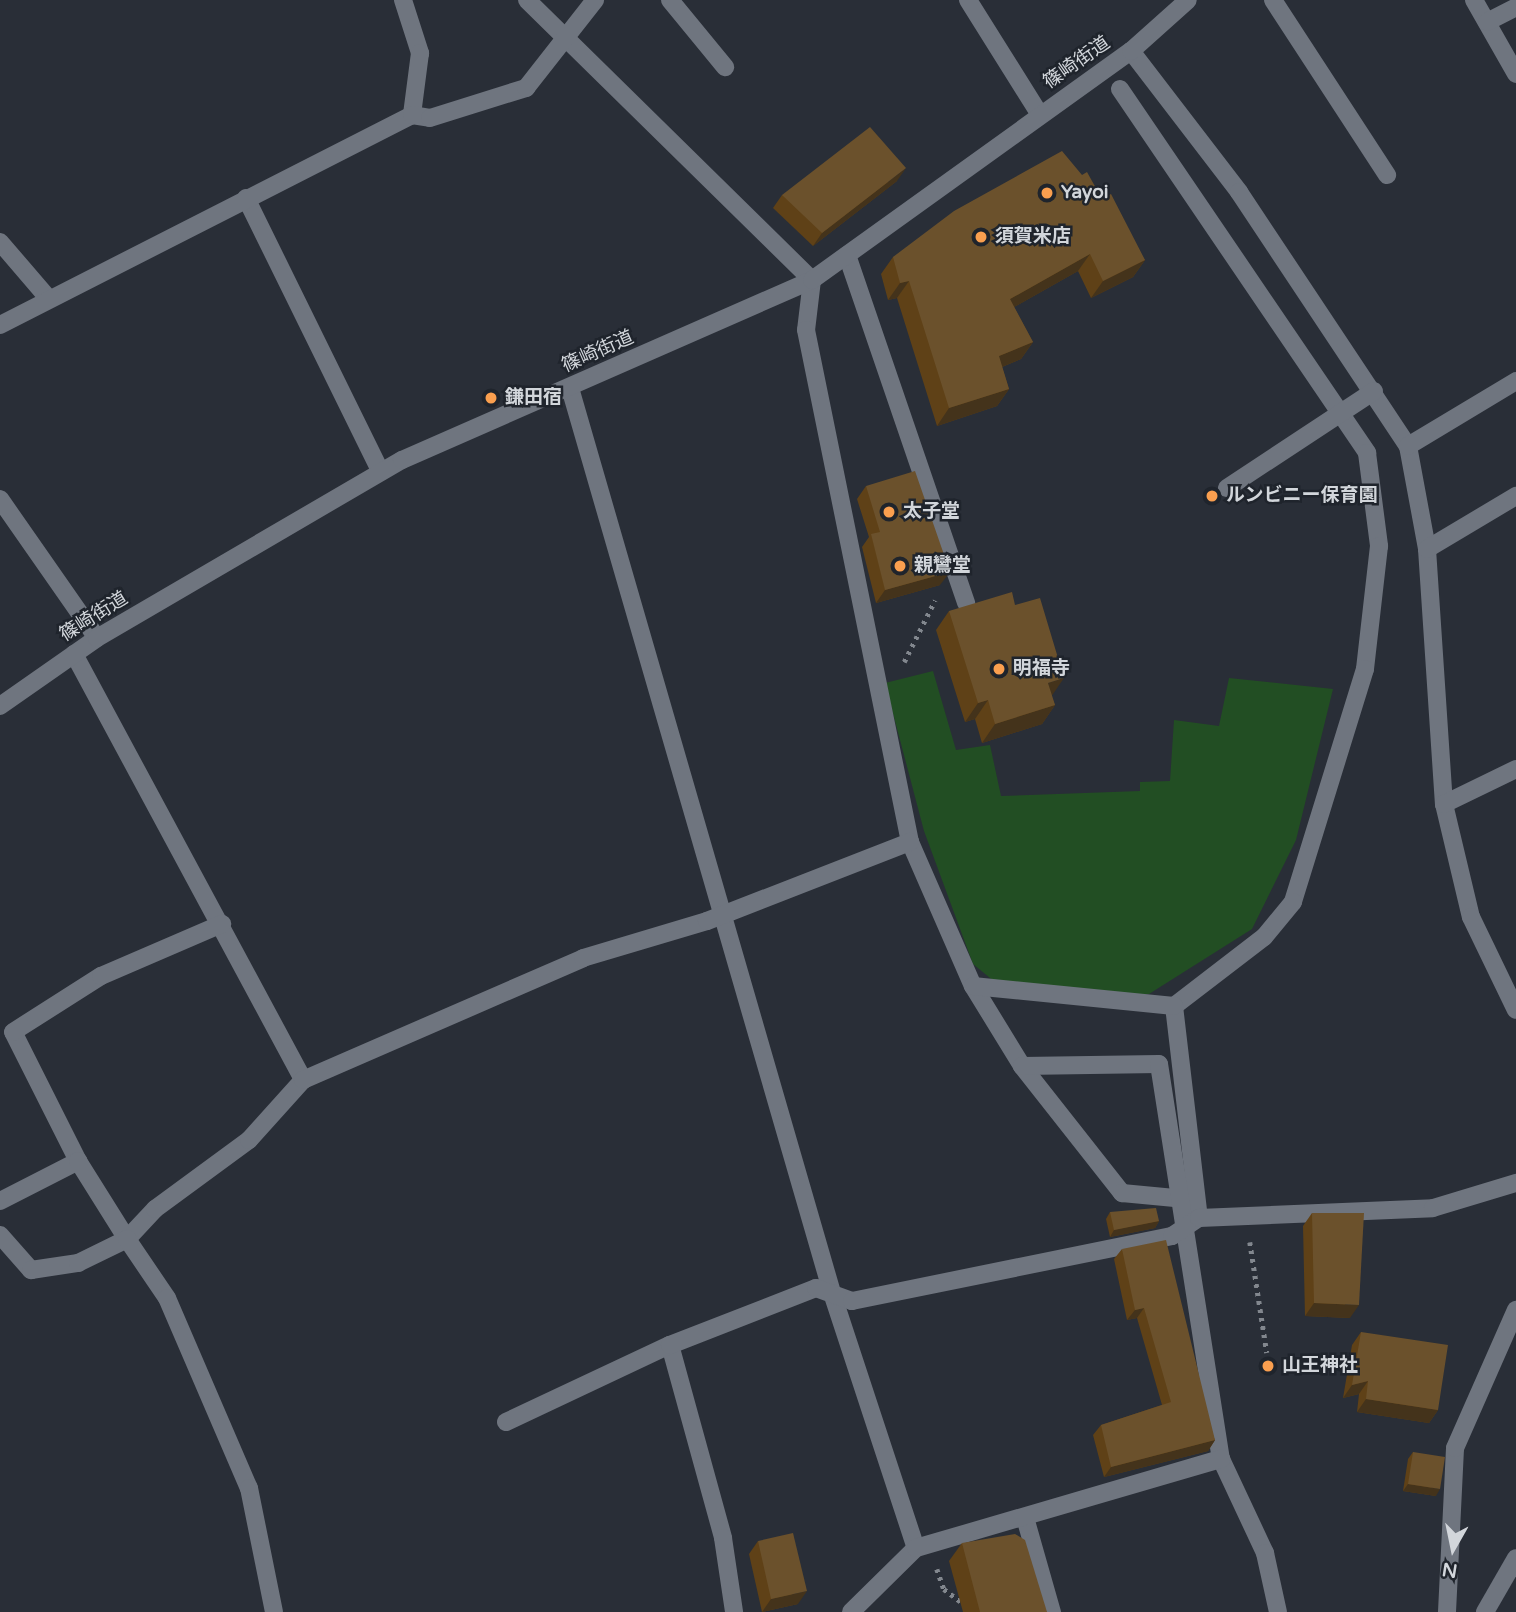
<!DOCTYPE html>
<html>
<head>
<meta charset="utf-8">
<style>
  body { margin:0 }
  #map { position:relative; width:1516px; height:1612px; overflow:hidden; background:#292e37; font-family:"Varela Round","Noto Sans JP",sans-serif }
  div>[style] { position:absolute }
  .green>* { inset:0; background:#224e23 }
  .path>* { height:4.5px; margin-top:-2.25px; transform-origin:0; background:repeating-linear-gradient(90deg,#82878e 0 3.5px,transparent 0 8.5px) }
  .minor>* { height:18px; margin:-9px; padding:0 9px; transform-origin:9px; border-radius:9px; background:#6f757f }
  .wall>* { inset:0; background:#5f4117 }
  .shaded-wall>* { inset:0; background:#44331b }
  .building>* { inset:0; background:#6b512c }
  .dots>* { width:19px; height:19px; translate:-50% -50%; box-sizing:border-box; border:4px solid #1f242c; border-radius:50% }
  span { translate:-50% -50%; white-space:nowrap; text-align:center; line-height:1.15; -webkit-text-stroke:5px #1f242c; paint-order:stroke }
  .street-label { font-size:19px; color:#d2d6db }
  .poi-label { font-size:19px; color:#d2d6db; font-weight:700 }
  .left { translate:0 -50%; text-align:left }
  .north { position:absolute; left:1418px; top:1514px; width:70px; height:70px; -webkit-text-stroke:5px #1f242c; paint-order:stroke; rotate:189deg; font-size:19px; font-weight:700; line-height:28px; text-align:center; color:#d2d6db }
  .north::after { content:''; display:block; margin:auto; width:24px; height:32px; background:#d2d6db; clip-path:polygon(50% 0,100% 100%,50% 72%,0 100%) }
</style>
</head>
<body>
<div id="map">
  <div class="green">
    <i style="clip-path:polygon(933px 671px,956px 750px,990px 745px,1001px 796px,1140px 791px,1140px 782px,1170px 781px,1174px 720px,1219px 726px,1229px 678px,1333px 689px,1296px 840px,1252px 929px,1149px 994px,1012px 996px,973px 964px,924px 831px,885px 683px)"></i>
  </div>
  <div class="path">
    <i style="left:904px;top:662px;width:69px;rotate:-63.4deg"></i>
    <i style="left:1250px;top:1242px;width:112px;rotate:81.3deg"></i>
    <i style="left:937px;top:1569px;width:21px;rotate:71deg"></i>
    <i style="left:944px;top:1589px;width:38px;rotate:37deg"></i>
  </div>
  <div class="minor">
    <i style="left:403px;top:0;width:56px;rotate:72.2deg"></i>
    <i style="left:420px;top:53px;width:63px;rotate:97.4deg"></i>
    <i style="left:527px;top:0;width:400px;rotate:44.5deg"></i>
    <i style="left:812px;top:280px;width:50px;rotate:96.8deg"></i>
    <i style="left:806px;top:330px;width:522px;rotate:78.52deg"></i>
    <i style="left:910px;top:842px;width:157px;rotate:66.4deg"></i>
    <i style="left:973px;top:986px;width:94px;rotate:58.5deg"></i>
    <i style="left:1022px;top:1066px;width:162px;rotate:51.8deg"></i>
    <i style="left:1122px;top:1193px;width:53px;rotate:5.4deg"></i>
    <i style="left:670px;top:0;width:87px;rotate:50.6deg"></i>
    <i style="left:968px;top:0;width:136px;rotate:57.9deg"></i>
    <i style="left:1273px;top:0;width:209px;rotate:56.9deg"></i>
    <i style="left:1474px;top:0;width:85px;rotate:60.4deg"></i>
    <i style="left:1487px;top:22px;width:33px;rotate:-27deg"></i>
    <i style="left:1131px;top:51px;width:178px;rotate:52.5deg"></i>
    <i style="left:1239px;top:192px;width:305px;rotate:56.4deg"></i>
    <i style="left:1408px;top:446px;width:105px;rotate:79.5deg"></i>
    <i style="left:1427px;top:549px;width:256px;rotate:86.2deg"></i>
    <i style="left:1444px;top:804px;width:116px;rotate:76.6deg"></i>
    <i style="left:1471px;top:917px;width:103px;rotate:64.2deg"></i>
    <i style="left:1120px;top:89px;width:440px;rotate:55.8deg"></i>
    <i style="left:1367px;top:453px;width:94px;rotate:82.6deg"></i>
    <i style="left:1379px;top:546px;width:124px;rotate:96.5deg"></i>
    <i style="left:1365px;top:669px;width:244px;rotate:107.2deg"></i>
    <i style="left:1293px;top:902px;width:45px;rotate:129.6deg"></i>
    <i style="left:1264px;top:937px;width:113px;rotate:142.5deg"></i>
    <i style="left:1174px;top:1006px;width:213px;rotate:83.3deg"></i>
    <i style="left:246px;top:198px;width:305px;rotate:63.8deg"></i>
    <i style="left:0;top:242px;width:74px;rotate:49.4deg"></i>
    <i style="left:847px;top:255px;width:368px;rotate:71.1deg"></i>
    <i style="left:0;top:325px;width:462px;rotate:-27deg"></i>
    <i style="left:412px;top:115px;width:18px;rotate:9deg"></i>
    <i style="left:430px;top:118px;width:101px;rotate:-17.4deg"></i>
    <i style="left:526px;top:88px;width:112px;rotate:-51.9deg"></i>
    <i style="left:570px;top:388px;width:942px;rotate:73.85deg"></i>
    <i style="left:832px;top:1293px;width:268px;rotate:71.8deg"></i>
    <i style="left:1408px;top:446px;width:126px;rotate:-31deg"></i>
    <i style="left:1227px;top:488px;width:176px;rotate:-33.4deg"></i>
    <i style="left:0;top:499px;width:169px;rotate:55.1deg"></i>
    <i style="left:1427px;top:549px;width:104px;rotate:-30.8deg"></i>
    <i style="left:74px;top:654px;width:484px;rotate:61.7deg"></i>
    <i style="left:0;top:706px;width:118px;rotate:-35deg"></i>
    <i style="left:97px;top:638px;width:353px;rotate:-30.3deg"></i>
    <i style="left:402px;top:460px;width:448px;rotate:-23.7deg"></i>
    <i style="left:812px;top:280px;width:393px;rotate:-35.7deg"></i>
    <i style="left:1131px;top:51px;width:76px;rotate:-41.8deg"></i>
    <i style="left:1444px;top:804px;width:80px;rotate:-25.9deg"></i>
    <i style="left:973px;top:986px;width:202px;rotate:5.7deg"></i>
    <i style="left:1022px;top:1066px;width:137px;rotate:-0.8deg"></i>
    <i style="left:1159px;top:1064px;width:400px;rotate:81.1deg"></i>
    <i style="left:1221px;top:1459px;width:104px;rotate:64.9deg"></i>
    <i style="left:1265px;top:1553px;width:60px;rotate:77.6deg"></i>
    <i style="left:78px;top:1161px;width:144px;rotate:-116.7deg"></i>
    <i style="left:13px;top:1032px;width:104px;rotate:-32.5deg"></i>
    <i style="left:101px;top:976px;width:132px;rotate:-23.3deg"></i>
    <i style="left:0;top:1201px;width:88px;rotate:-27.1deg"></i>
    <i style="left:78px;top:1161px;width:92px;rotate:57.9deg"></i>
    <i style="left:127px;top:1239px;width:41px;rotate:-47deg"></i>
    <i style="left:155px;top:1209px;width:117px;rotate:-36.3deg"></i>
    <i style="left:249px;top:1140px;width:81px;rotate:-48deg"></i>
    <i style="left:303px;top:1080px;width:305px;rotate:-23.5deg"></i>
    <i style="left:583px;top:958px;width:129px;rotate:-16.6deg"></i>
    <i style="left:707px;top:921px;width:218px;rotate:-21.3deg"></i>
    <i style="left:0;top:1235px;width:47px;rotate:48.5deg"></i>
    <i style="left:31px;top:1270px;width:48px;rotate:-8.5deg"></i>
    <i style="left:78px;top:1263px;width:55px;rotate:-26.1deg"></i>
    <i style="left:127px;top:1239px;width:71px;rotate:55.9deg"></i>
    <i style="left:167px;top:1298px;width:207px;rotate:66.7deg"></i>
    <i style="left:249px;top:1488px;width:126px;rotate:78.6deg"></i>
    <i style="left:670px;top:1345px;width:200px;rotate:74.6deg"></i>
    <i style="left:723px;top:1538px;width:75px;rotate:81.5deg"></i>
    <i style="left:506px;top:1422px;width:181px;rotate:-25.2deg"></i>
    <i style="left:670px;top:1345px;width:157px;rotate:-21.3deg"></i>
    <i style="left:816px;top:1288px;width:38px;rotate:20deg"></i>
    <i style="left:852px;top:1301px;width:327px;rotate:-11.5deg"></i>
    <i style="left:1172px;top:1236px;width:32px;rotate:-34deg"></i>
    <i style="left:1199px;top:1218px;width:234px;rotate:-2.4deg"></i>
    <i style="left:1433px;top:1208px;width:87px;rotate:-16.8deg"></i>
    <i style="left:1026px;top:1521px;width:95px;rotate:74.1deg"></i>
    <i style="left:851px;top:1612px;width:91px;rotate:-44.6deg"></i>
    <i style="left:916px;top:1548px;width:318px;rotate:-16.3deg"></i>
    <i style="left:1447px;top:1612px;width:164px;rotate:-87.2deg"></i>
    <i style="left:1455px;top:1448px;width:151px;rotate:-66.2deg"></i>
    <i style="left:1485px;top:1612px;width:62px;rotate:-60.1deg"></i>
  </div>
  <div class="wall">
    <i style="clip-path:polygon(897px 181px,813px 246px,773px 208px,782px 195px)"></i>
    <i style="clip-path:polygon(1102px 199px,1145px 260px,1133px 277px,1091px 298px,1078px 271px,1014px 307px,1033px 342px,1021px 359px,1002px 367px,1009px 389px,997px 406px,937px 426px,897px 298px,888px 300px,881px 274px,893px 257px)"></i>
    <i style="clip-path:polygon(866px 486px,940px 585px,876px 603px,862px 547px,869px 537px,857px 499px)"></i>
    <i style="clip-path:polygon(1015px 605px,1055px 705px,1042px 724px,982px 743px,975px 719px,965px 722px,936px 630px,949px 611px)"></i>
    <i style="clip-path:polygon(1110px 1212px,1159px 1221px,1155px 1228px,1110px 1237px,1106px 1219px)"></i>
    <i style="clip-path:polygon(1312px 1213px,1350px 1318px,1305px 1316px,1303px 1226px)"></i>
    <i style="clip-path:polygon(1122px 1249px,1215px 1440px,1208px 1451px,1104px 1477px,1093px 1435px,1101px 1425px,1162px 1405px,1137px 1318px,1127px 1320px,1114px 1259px)"></i>
    <i style="clip-path:polygon(1361px 1332px,1438px 1410px,1429px 1423px,1357px 1412px,1359px 1394px,1343px 1398px,1352px 1345px)"></i>
    <i style="clip-path:polygon(1413px 1452px,1436px 1496px,1403px 1491px,1408px 1459px)"></i>
    <i style="clip-path:polygon(758px 1541px,798px 1604px,762px 1612px,749px 1554px)"></i>
    <i style="clip-path:polygon(962px 1543px,1047px 1612px,963px 1612px,949px 1561px)"></i>
  </div>
  <div class="shaded-wall">
    <i style="clip-path:polygon(906px 168px,897px 181px,813px 246px,822px 233px)"></i>
    <i style="clip-path:polygon(1090px 254px,1078px 271px,998px 316px,1010px 299px)"></i>
    <i style="clip-path:polygon(1145px 260px,1133px 277px,1091px 298px,1103px 281px)"></i>
    <i style="clip-path:polygon(909px 281px,897px 298px,888px 300px,900px 283px)"></i>
    <i style="clip-path:polygon(1033px 342px,1021px 359px,987px 373px,999px 356px)"></i>
    <i style="clip-path:polygon(1009px 389px,997px 406px,937px 426px,949px 408px)"></i>
    <i style="clip-path:polygon(950px 572px,940px 585px,876px 603px,885px 590px)"></i>
    <i style="clip-path:polygon(1064px 678px,1051px 697px,1048px 683px)"></i>
    <i style="clip-path:polygon(988px 700px,975px 719px,965px 722px,978px 703px)"></i>
    <i style="clip-path:polygon(1055px 705px,1042px 724px,982px 743px,995px 724px)"></i>
    <i style="clip-path:polygon(1159px 1221px,1155px 1228px,1110px 1237px,1114px 1230px)"></i>
    <i style="clip-path:polygon(1314px 1303px,1359px 1305px,1350px 1318px,1305px 1316px)"></i>
    <i style="clip-path:polygon(1144px 1308px,1137px 1318px,1127px 1320px,1135px 1310px)"></i>
    <i style="clip-path:polygon(1368px 1381px,1359px 1394px,1343px 1398px,1352px 1385px)"></i>
    <i style="clip-path:polygon(1366px 1399px,1438px 1410px,1429px 1423px,1357px 1412px)"></i>
    <i style="clip-path:polygon(1215px 1440px,1208px 1451px,1104px 1477px,1111px 1467px)"></i>
    <i style="clip-path:polygon(1408px 1484px,1440px 1489px,1436px 1496px,1403px 1491px)"></i>
    <i style="clip-path:polygon(807px 1591px,798px 1604px,762px 1612px,771px 1599px)"></i>
  </div>
  <div class="building">
    <i style="clip-path:polygon(870px 127px,906px 168px,822px 233px,782px 195px)"></i>
    <i style="clip-path:polygon(1062px 151px,1082px 175px,1087px 172px,1102px 199px,1111px 194px,1145px 260px,1103px 281px,1090px 254px,1010px 299px,1033px 342px,999px 356px,1009px 389px,949px 408px,909px 281px,900px 283px,893px 257px,954px 211px)"></i>
    <i style="clip-path:polygon(915px 471px,950px 572px,885px 590px,871px 534px,880px 532px,866px 486px)"></i>
    <i style="clip-path:polygon(1012px 592px,1015px 605px,1040px 598px,1064px 678px,1048px 683px,1055px 705px,995px 724px,988px 700px,978px 703px,949px 611px)"></i>
    <i style="clip-path:polygon(1156px 1208px,1159px 1221px,1114px 1230px,1110px 1212px)"></i>
    <i style="clip-path:polygon(1312px 1213px,1364px 1213px,1359px 1305px,1314px 1303px)"></i>
    <i style="clip-path:polygon(1166px 1240px,1215px 1440px,1111px 1467px,1101px 1425px,1171px 1402px,1144px 1308px,1135px 1310px,1122px 1249px)"></i>
    <i style="clip-path:polygon(1361px 1332px,1448px 1345px,1438px 1410px,1366px 1399px,1368px 1381px,1352px 1385px)"></i>
    <i style="clip-path:polygon(1413px 1452px,1445px 1457px,1440px 1489px,1408px 1484px)"></i>
    <i style="clip-path:polygon(793px 1533px,807px 1591px,771px 1599px,758px 1541px)"></i>
    <i style="clip-path:polygon(1015px 1534px,1025px 1540px,1047px 1612px,980px 1612px,962px 1543px)"></i>
  </div>
  <div class="dots">
    <i style="left:1047px;top:193px;background:#fa9f4f"></i>
    <i style="left:981px;top:237px;background:#fa9f4f"></i>
    <i style="left:491px;top:398px;background:#fa9f4f"></i>
    <i style="left:1212px;top:496px;background:#fa9f4f"></i>
    <i style="left:889px;top:512px;background:#fa9f4f"></i>
    <i style="left:900px;top:566px;background:#fa9f4f"></i>
    <i style="left:999px;top:669px;background:#fa9f4f"></i>
    <i style="left:1268px;top:1366px;background:#fa9f4f"></i>
  </div>
  <div class="street-label">
    <span style="left:1077px;top:63px;rotate:-35deg">篠崎街道</span>
    <span style="left:598px;top:352px;rotate:-24deg">篠崎街道</span>
    <span style="left:94px;top:617px;rotate:-32deg">篠崎街道</span>
  </div>
  <div class="poi-label">
    <span class="left" style="left:1061px;top:193px">Yayoi</span>
    <span class="left" style="left:995px;top:237px">須賀米店</span>
    <span class="left" style="left:505px;top:398px">鎌田宿</span>
    <span class="left" style="left:1226px;top:496px">ルンビニー保育園</span>
    <span class="left" style="left:903px;top:512px">太子堂</span>
    <span class="left" style="left:914px;top:566px">親鸞堂</span>
    <span class="left" style="left:1013px;top:669px">明福寺</span>
    <span class="left" style="left:1282px;top:1366px">山王神社</span>
  </div>
  <div class="north">N</div>
</div>
</body>
</html>
